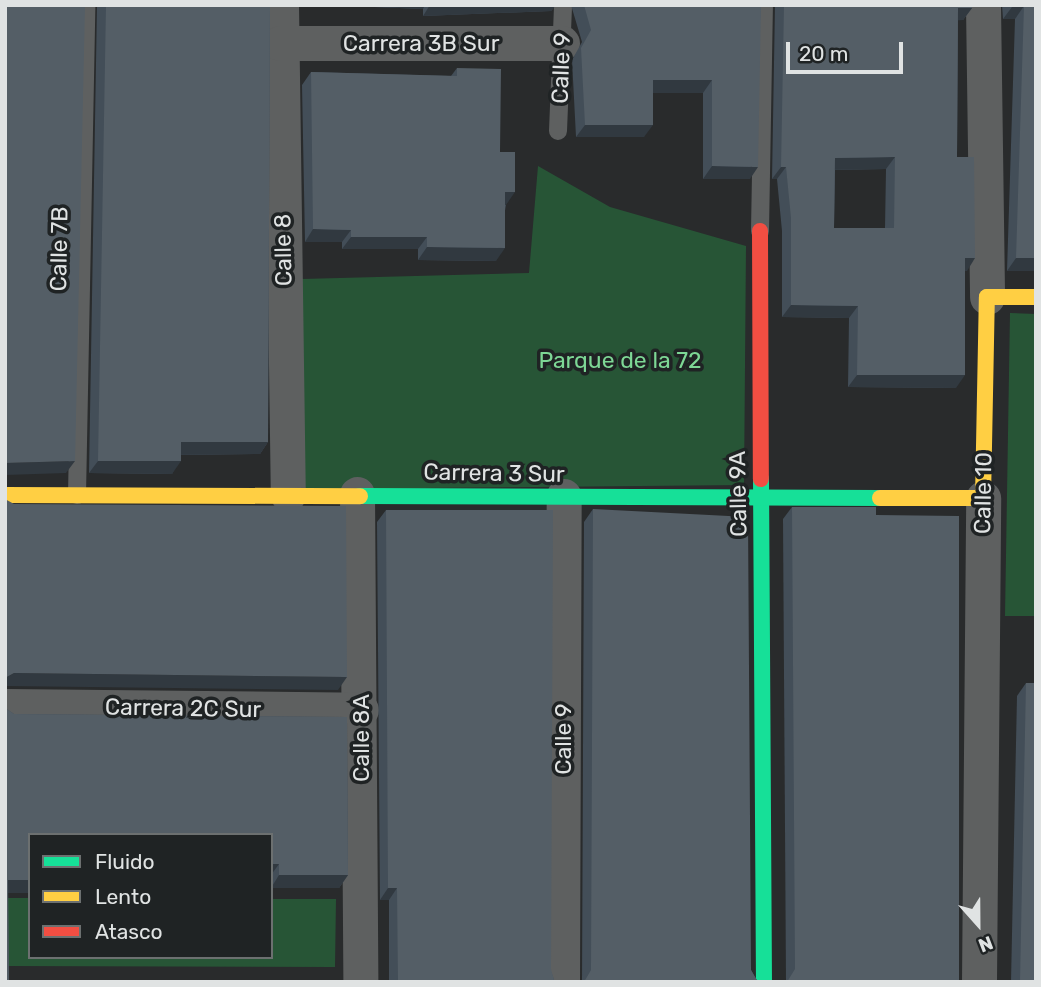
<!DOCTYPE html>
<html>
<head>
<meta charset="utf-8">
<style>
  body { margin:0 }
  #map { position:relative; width:1041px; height:987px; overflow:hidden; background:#292b2c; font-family:Rubik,sans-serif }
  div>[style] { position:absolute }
  .green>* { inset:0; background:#275536 }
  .lane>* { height:18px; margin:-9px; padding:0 9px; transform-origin:9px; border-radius:9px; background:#5e6060 }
  .street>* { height:35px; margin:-17.5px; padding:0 17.5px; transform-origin:17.5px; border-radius:17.5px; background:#5e6060 }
  .fast>* { height:16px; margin:-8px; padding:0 8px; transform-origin:8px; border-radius:8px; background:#16e098 }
  .slow>* { height:16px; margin:-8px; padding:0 8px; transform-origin:8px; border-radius:8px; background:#ffcf43 }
  .jam>* { height:16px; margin:-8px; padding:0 8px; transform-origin:8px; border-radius:8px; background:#f24e42 }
  .wall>* { inset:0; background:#434e58 }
  .shaded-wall>* { inset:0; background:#313940 }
  .building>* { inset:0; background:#545e66 }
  span { translate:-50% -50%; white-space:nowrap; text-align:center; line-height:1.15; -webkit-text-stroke:7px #1f2324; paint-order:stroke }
  .street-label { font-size:23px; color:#e0e3e3 }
  .park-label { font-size:23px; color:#7dd795 }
  .frame { position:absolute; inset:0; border:7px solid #e0e3e3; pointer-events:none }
  .legend { position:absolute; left:28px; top:833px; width:245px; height:126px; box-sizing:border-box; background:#1f2324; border:2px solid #6c7070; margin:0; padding:9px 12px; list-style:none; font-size:21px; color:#e0e3e3 }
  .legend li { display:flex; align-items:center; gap:14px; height:35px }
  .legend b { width:35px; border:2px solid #6c7070 }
  .north { position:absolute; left:943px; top:889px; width:70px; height:70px; -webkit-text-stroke:5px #1f2324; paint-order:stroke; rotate:159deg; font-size:19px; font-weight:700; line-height:28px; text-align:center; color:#e0e3e3 }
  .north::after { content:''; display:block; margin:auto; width:24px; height:32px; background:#e0e3e3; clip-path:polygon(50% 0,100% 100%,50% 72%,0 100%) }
  .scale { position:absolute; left:786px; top:42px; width:117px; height:32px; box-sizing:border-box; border:4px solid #e0e3e3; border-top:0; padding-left:9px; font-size:21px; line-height:24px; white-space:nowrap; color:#e0e3e3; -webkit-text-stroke:5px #1f2324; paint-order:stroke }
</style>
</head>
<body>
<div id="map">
  <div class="green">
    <i style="clip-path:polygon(538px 166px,610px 207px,746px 246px,744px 485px,304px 489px,302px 279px,529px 273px)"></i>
    <i style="clip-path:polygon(1010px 313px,1036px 314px,1036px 616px,1005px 616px)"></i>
    <i style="clip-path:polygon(5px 898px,30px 898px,30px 957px,271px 957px,271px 899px,336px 899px,335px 967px,5px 966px)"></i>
  </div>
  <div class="lane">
    <i style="left:558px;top:131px;width:126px;rotate:-87.7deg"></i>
    <i style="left:760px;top:231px;width:226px;rotate:-89deg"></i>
    <i style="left:77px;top:495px;width:490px;rotate:-88.9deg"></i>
  </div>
  <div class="street">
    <i style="left:281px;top:5px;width:490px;rotate:89.2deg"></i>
    <i style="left:983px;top:5px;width:292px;rotate:89.2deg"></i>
    <i style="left:280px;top:43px;width:282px"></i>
    <i style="left:357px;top:494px;width:488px;rotate:89.6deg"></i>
    <i style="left:5px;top:706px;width:356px;rotate:0.6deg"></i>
    <i style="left:562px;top:982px;width:486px;rotate:-89.8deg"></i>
    <i style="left:979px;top:982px;width:484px;rotate:-89.5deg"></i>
  </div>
  <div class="fast">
    <i style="left:761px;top:479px;width:503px;rotate:89.66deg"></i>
    <i style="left:360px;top:496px;width:520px;rotate:0.22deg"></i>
  </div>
  <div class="slow">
    <i style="left:5px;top:495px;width:355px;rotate:0.2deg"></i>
    <i style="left:880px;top:498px;width:103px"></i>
    <i style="left:983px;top:498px;width:201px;rotate:-88.9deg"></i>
    <i style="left:987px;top:297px;width:49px"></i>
  </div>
  <div class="jam">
    <i style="left:760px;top:231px;width:248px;rotate:89.8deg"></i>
  </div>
  <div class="wall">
    <i style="clip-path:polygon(97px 5px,270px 5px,268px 442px,260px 454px,181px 455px,172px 474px,89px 473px)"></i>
    <i style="clip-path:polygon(326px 5px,556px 5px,551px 11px,423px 16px,423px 9px)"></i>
    <i style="clip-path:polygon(571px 5px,761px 5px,750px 179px,703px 179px,703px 93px,653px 93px,644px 137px,576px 137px,572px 60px,582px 42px)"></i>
    <i style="clip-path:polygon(evenodd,775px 5px,972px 5px,972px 8px,963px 20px,958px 20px,957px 157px,967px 271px,965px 271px,956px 388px,848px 387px,849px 318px,782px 317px,782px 231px,777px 179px,772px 179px,775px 5px,886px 169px,885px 228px,834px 228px,835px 170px,886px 169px)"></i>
    <i style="clip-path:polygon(1002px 5px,1036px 5px,1036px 271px,1007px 271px,1015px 19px,1003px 19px)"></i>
    <i style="clip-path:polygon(457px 68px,500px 152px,506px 205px,496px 261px,418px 260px,418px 249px,342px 249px,342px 242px,305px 242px,302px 85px,311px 72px,451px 76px)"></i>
    <i style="clip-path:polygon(792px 507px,876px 515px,959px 982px,786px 982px,783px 519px)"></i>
    <i style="clip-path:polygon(593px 509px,751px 970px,758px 982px,582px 982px,584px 522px)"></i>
    <i style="clip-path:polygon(386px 510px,554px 980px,557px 982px,389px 982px,389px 900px,380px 900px,377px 522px)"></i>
    <i style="clip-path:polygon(1026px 683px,1036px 982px,1011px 982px,1017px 696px)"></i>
    <i style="clip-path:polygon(5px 708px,14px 714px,347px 717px,348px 875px,339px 888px,271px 888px,271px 835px,30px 835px,30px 893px,8px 893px,9px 982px,5px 982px)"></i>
  </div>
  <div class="shaded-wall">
    <i style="clip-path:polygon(326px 5px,425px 5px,423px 9px)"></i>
    <i style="clip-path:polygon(430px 5px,556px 5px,551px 11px,423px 16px)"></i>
    <i style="clip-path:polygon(1024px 6px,1015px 19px,1003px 19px,1012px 7px)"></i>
    <i style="clip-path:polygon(958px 8px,972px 8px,963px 20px,949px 21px)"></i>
    <i style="clip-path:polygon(653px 80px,712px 80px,703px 93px,644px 93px)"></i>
    <i style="clip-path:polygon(585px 125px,653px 125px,644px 137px,576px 137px)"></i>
    <i style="clip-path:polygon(895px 157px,886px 169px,826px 170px,835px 158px)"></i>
    <i style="clip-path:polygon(712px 166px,758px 167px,750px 179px,703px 179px)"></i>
    <i style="clip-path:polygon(781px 167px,786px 167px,777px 179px,772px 179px)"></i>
    <i style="clip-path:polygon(505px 192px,515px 192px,506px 205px,497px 204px)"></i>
    <i style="clip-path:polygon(313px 229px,351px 230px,342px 242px,305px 242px)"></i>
    <i style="clip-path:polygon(351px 237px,427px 237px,418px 249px,342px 249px)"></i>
    <i style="clip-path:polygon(427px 247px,505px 248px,496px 261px,418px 260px)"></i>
    <i style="clip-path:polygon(965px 258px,975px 258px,967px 271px,956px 271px)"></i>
    <i style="clip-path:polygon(1016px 258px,1036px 258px,1036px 271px,1007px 271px)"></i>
    <i style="clip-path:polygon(791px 305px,858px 306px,849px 318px,782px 317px)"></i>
    <i style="clip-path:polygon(857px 375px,965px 375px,956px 388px,848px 387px)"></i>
    <i style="clip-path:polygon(181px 442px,268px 442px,260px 454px,172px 455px)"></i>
    <i style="clip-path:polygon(75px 461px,66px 473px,5px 475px,5px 463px)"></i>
    <i style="clip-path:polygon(98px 461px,181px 461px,172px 474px,89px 473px)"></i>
    <i style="clip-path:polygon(14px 673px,347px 677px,338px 690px,5px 686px,5px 678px)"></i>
    <i style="clip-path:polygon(271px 864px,279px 864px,271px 875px)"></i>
    <i style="clip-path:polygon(279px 875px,348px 875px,339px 888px,271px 888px)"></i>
    <i style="clip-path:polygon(8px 880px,30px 880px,30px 893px,5px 893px)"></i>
    <i style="clip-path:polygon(388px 888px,397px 888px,389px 900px,380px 900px)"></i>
  </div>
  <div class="building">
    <i style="clip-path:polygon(5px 5px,85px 5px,75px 461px,5px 463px)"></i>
    <i style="clip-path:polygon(106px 5px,270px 5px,268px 442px,181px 442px,181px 461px,98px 461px)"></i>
    <i style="clip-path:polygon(584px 5px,761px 5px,758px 167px,712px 166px,712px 80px,653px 80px,653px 125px,585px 125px,581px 48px,591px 30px)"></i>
    <i style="clip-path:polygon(evenodd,784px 5px,972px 5px,972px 8px,958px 8px,957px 157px,974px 157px,975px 258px,965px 258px,965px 375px,857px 375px,858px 306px,791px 305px,791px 218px,786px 167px,781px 167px,784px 5px,895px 157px,894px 228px,834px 228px,835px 158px,895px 157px)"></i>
    <i style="clip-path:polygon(1012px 5px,1036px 5px,1036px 258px,1016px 258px,1024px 6px,1012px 7px)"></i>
    <i style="clip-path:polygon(457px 68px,501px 69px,500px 152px,515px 152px,515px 192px,505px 192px,505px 248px,427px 247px,427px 237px,351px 237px,351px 230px,313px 229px,311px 72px,457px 76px)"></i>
    <i style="clip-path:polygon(5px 499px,14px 504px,346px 506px,347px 677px,14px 673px,5px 678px)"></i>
    <i style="clip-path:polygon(792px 507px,876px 507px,876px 515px,959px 516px,959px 982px,787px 982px,795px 969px)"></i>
    <i style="clip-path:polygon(593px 509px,748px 517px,751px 970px,758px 982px,584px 982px,591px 970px)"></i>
    <i style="clip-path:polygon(386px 510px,553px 510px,551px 969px,554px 980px,557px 982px,398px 982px,397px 888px,388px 888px)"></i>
    <i style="clip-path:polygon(1026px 683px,1036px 683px,1036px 982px,1020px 982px)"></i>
    <i style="clip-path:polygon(5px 708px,14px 714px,347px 717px,348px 875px,279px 875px,279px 864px,271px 864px,271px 835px,30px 835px,30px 880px,8px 880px,9px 982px,5px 982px)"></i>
  </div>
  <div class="street-label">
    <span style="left:421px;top:43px">Carrera 3B Sur</span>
    <span style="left:561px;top:68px;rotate:-88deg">Calle 9</span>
    <span style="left:59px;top:249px;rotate:-89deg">Calle 7B</span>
    <span style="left:283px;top:250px;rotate:-91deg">Calle 8</span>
    <span style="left:494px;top:473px;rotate:1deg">Carrera 3 Sur</span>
    <span style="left:983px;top:493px;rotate:-89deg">Calle 10</span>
    <span style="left:738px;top:494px;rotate:-91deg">Calle 9A</span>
    <span style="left:183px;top:708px;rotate:1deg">Carrera 2C Sur</span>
    <span style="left:361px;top:738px;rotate:-90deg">Calle 8A</span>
    <span style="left:563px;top:739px;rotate:-90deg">Calle 9</span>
  </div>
  <div class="park-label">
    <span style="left:620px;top:360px">Parque de la 72</span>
  </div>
  <div class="frame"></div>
  <ul class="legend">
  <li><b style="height:9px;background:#16e098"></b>Fluido</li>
  <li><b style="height:9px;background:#ffcf43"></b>Lento</li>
  <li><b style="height:9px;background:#f24e42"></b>Atasco</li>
  </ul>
  <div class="north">N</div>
  <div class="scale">20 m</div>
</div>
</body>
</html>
